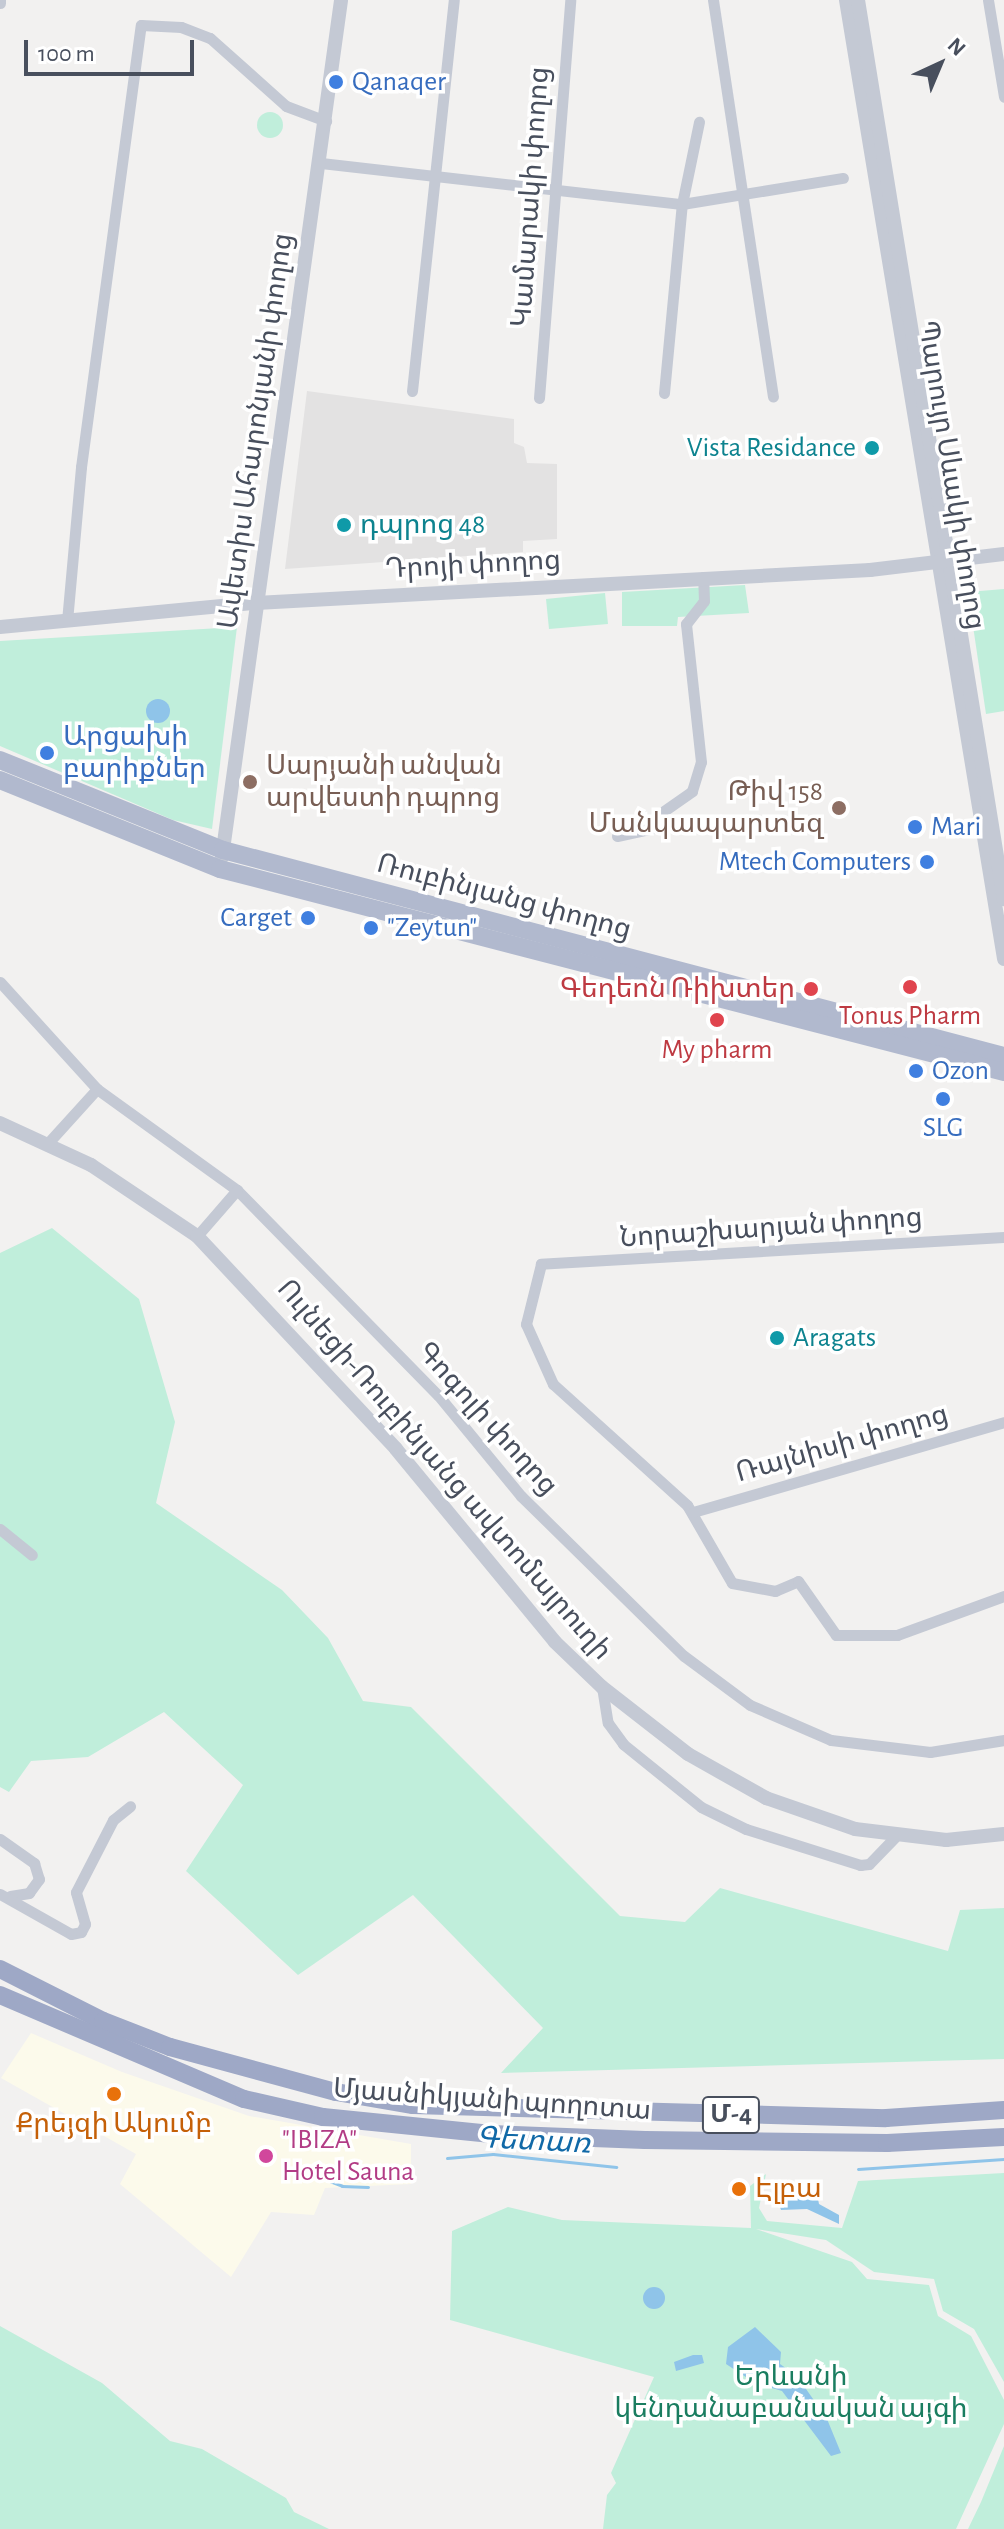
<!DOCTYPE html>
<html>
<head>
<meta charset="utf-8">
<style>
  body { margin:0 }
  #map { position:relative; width:1004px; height:2529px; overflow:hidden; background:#f2f1f0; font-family:"Alegreya Sans","Noto Sans Armenian",sans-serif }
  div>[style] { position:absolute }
  .commercial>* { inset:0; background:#fcfaeb }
  .education>* { inset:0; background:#e3e2e2 }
  .green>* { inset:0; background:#c0eedb }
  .round { border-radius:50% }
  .water>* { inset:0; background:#8fc4e9 }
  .stream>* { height:3px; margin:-1.5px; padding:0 1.5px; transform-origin:1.5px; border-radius:1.5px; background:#8fc4e9 }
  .minor>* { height:11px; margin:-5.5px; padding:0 5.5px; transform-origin:5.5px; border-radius:5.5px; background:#c4c9d4 }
  .tertiary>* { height:14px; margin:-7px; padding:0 7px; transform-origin:7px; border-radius:7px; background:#c4c9d4 }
  .primary>* { height:18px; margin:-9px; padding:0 9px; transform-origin:9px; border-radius:9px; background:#b1b9ce }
  .trunk>* { height:18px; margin:-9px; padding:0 9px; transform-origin:9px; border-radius:9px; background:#9ea8c6 }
  .dots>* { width:22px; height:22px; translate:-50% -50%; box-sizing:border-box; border:4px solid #fff; border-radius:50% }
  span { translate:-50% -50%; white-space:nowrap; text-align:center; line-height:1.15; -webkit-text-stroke:7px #fff; paint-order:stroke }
  .shield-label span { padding:2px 6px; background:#fff; border:2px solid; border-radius:6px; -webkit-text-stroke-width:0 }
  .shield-label { font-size:26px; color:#484f5d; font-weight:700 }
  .shop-label { font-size:28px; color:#366cbe }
  .left { translate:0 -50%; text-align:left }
  .right { translate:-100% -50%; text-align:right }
  .street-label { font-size:28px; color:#484f5d }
  .culture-label { font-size:28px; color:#0d838f }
  .education-label { font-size:28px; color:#785e54 }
  .health-label { font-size:28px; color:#be3a42 }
  .food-label { font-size:28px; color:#c56008 }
  .hotel-label { font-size:28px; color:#b23c85 }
  .park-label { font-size:28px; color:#1a7d60 }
  .water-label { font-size:30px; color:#1169a7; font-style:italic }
  .north { position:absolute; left:900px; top:24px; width:80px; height:80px; -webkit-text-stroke:6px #fff; paint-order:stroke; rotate:44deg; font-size:22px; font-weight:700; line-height:32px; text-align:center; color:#484f5d }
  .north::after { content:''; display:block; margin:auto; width:28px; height:36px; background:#484f5d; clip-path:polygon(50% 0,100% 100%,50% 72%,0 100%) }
  .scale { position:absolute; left:24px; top:40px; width:170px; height:36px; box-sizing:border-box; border:4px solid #484f5d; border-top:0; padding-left:10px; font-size:24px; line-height:28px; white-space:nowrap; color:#484f5d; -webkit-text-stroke:6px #fff; paint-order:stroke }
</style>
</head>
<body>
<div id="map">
  <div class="commercial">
    <i style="clip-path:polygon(31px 2033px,122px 2072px,249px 2116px,411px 2144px,411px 2184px,325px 2188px,314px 2215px,271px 2212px,231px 2277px,120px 2184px,136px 2154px,1px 2078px)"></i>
  </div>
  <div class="education">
    <i style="clip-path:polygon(307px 391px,514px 419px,514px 443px,524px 447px,527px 463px,557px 464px,557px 539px,523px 541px,523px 552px,285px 569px)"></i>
  </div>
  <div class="green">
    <i class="round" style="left:257px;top:112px;width:26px;height:26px"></i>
    <i style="clip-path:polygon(745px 585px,749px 613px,678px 617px,677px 626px,622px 626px,622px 592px)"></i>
    <i style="clip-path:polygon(1004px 589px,1004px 711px,986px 714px,968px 592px)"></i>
    <i style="clip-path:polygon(605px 593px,608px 624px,549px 629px,546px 599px)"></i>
    <i style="clip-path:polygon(237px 627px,212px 829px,173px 820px,0 746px,0 641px)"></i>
    <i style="clip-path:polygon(52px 1228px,139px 1299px,175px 1422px,156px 1503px,282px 1590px,328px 1638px,363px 1701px,411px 1707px,620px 1916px,685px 1922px,720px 1888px,948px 1951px,960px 1910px,1004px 1908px,1004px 2059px,501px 2073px,543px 2028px,413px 1895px,298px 1975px,186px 1871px,243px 1785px,164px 1712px,88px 1757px,31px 1761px,9px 1792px,0 1787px,0 1253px)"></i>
    <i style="clip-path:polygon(1004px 2173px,1004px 2382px,974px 2329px,943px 2311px,934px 2279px,874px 2272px,826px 2240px,756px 2229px,852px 2262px,867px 2279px,929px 2285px,938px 2316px,971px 2336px,1004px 2400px,1004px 2424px,956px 2529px,603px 2529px,607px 2495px,616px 2483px,611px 2473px,654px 2377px,450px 2320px,452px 2231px,508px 2207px,562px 2220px,751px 2228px,750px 2186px,766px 2174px,759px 2208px,767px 2221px,842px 2228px,858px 2181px)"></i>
    <i style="clip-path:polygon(0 2326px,102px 2383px,170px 2441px,202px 2449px,286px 2498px,294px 2512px,329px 2529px,0 2529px)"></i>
    <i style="clip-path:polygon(1004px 2446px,1004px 2529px,968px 2529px,981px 2502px)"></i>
  </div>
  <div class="water">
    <i class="round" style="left:146px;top:699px;width:24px;height:24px"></i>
    <i style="clip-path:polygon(773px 2188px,791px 2195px,817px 2194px,819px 2204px,839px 2215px,839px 2224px,807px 2209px,781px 2210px)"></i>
    <i class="round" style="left:643px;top:2287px;width:22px;height:22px"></i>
    <i style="clip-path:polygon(755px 2327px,781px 2352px,780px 2364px,797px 2376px,827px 2419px,841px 2453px,831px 2456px,782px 2391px,755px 2383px,726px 2364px,728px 2347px)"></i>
    <i style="clip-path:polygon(693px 2355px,702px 2355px,704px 2363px,676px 2371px,674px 2362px)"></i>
  </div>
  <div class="stream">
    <i style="left:447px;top:2158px;width:46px;rotate:-5deg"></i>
    <i style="left:493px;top:2154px;width:124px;rotate:6deg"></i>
    <i style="left:858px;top:2169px;width:146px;rotate:-3.9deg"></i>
    <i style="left:314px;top:2175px;width:30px;rotate:21deg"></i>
    <i style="left:342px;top:2186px;width:26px;rotate:2deg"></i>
  </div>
  <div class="minor">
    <i style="left:713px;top:0;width:401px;rotate:81.4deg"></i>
    <i style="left:988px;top:0;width:98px;rotate:80.6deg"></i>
    <i style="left:0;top:3px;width:3px;rotate:-90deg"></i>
    <i style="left:321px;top:163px;width:363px;rotate:6.5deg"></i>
    <i style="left:682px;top:204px;width:163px;rotate:-9.2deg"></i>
    <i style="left:412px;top:391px;width:393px;rotate:-83.9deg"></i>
    <i style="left:664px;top:393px;width:190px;rotate:-84.6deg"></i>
    <i style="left:682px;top:204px;width:84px;rotate:-78.3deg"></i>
    <i style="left:539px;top:398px;width:399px;rotate:-85.5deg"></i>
    <i style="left:67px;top:621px;width:155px;rotate:-84.8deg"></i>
    <i style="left:81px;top:467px;width:446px;rotate:-82.3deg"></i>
    <i style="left:141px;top:25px;width:40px;rotate:2.9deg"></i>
    <i style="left:181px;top:27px;width:31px;rotate:21deg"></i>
    <i style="left:210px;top:38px;width:102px;rotate:41.8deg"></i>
    <i style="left:286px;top:106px;width:43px;rotate:20.6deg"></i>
    <i style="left:617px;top:836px;width:34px;rotate:-12deg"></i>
    <i style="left:650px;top:829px;width:19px;rotate:-55deg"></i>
    <i style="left:661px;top:813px;width:38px;rotate:-35deg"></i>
    <i style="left:692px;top:791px;width:30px;rotate:-73deg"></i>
    <i style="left:701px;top:762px;width:139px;rotate:-96.2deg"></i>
    <i style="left:686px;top:624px;width:29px;rotate:-52deg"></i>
    <i style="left:704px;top:601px;width:24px;rotate:-92deg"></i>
    <i style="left:0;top:982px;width:144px;rotate:47.8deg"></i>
    <i style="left:97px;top:1089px;width:173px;rotate:35.8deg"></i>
    <i style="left:237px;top:1190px;width:287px;rotate:45.6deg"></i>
    <i style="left:438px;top:1395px;width:131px;rotate:50.6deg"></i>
    <i style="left:521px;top:1496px;width:228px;rotate:44.5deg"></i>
    <i style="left:684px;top:1656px;width:82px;rotate:36.6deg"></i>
    <i style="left:750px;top:1705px;width:88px;rotate:23.4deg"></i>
    <i style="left:831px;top:1740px;width:100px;rotate:6.9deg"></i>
    <i style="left:930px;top:1752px;width:75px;rotate:-9.2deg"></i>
    <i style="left:48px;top:1143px;width:73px;rotate:-47.8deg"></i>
    <i style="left:197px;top:1236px;width:61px;rotate:-49deg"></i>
    <i style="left:1004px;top:1237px;width:464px;rotate:176.7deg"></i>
    <i style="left:541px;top:1264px;width:62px;rotate:104deg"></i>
    <i style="left:526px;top:1324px;width:66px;rotate:65.8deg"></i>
    <i style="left:553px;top:1384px;width:181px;rotate:42.1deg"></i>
    <i style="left:687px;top:1505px;width:90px;rotate:60deg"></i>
    <i style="left:732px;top:1583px;width:44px;rotate:10.5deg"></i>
    <i style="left:775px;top:1591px;width:25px;rotate:-23deg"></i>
    <i style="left:798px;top:1581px;width:66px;rotate:54.9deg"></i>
    <i style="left:836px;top:1635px;width:61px"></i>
    <i style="left:897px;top:1635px;width:114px;rotate:-20deg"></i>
    <i style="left:693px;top:1512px;width:324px;rotate:-16.1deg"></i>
    <i style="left:0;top:1529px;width:41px;rotate:39.1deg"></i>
    <i style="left:602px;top:1687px;width:36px;rotate:81deg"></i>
    <i style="left:608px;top:1723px;width:26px;rotate:54deg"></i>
    <i style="left:623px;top:1744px;width:100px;rotate:38.9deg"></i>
    <i style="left:701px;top:1807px;width:50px;rotate:26.1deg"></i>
    <i style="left:746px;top:1829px;width:120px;rotate:17.5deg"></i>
    <i style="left:860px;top:1865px;width:9px;rotate:-6deg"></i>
    <i style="left:869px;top:1864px;width:37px;rotate:-46deg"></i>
    <i style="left:0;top:1839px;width:42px;rotate:35.2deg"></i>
    <i style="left:34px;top:1863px;width:17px;rotate:73deg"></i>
    <i style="left:39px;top:1879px;width:17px;rotate:126deg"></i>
    <i style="left:29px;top:1893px;width:19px;rotate:171deg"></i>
    <i style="left:0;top:1894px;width:81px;rotate:29.4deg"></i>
    <i style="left:71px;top:1934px;width:10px;rotate:-11deg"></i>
    <i style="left:81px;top:1932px;width:9px;rotate:-63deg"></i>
    <i style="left:85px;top:1924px;width:33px;rotate:-106deg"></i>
    <i style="left:76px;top:1892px;width:81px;rotate:-62.8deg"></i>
    <i style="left:113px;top:1820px;width:22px;rotate:-39deg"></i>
  </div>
  <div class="tertiary">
    <i style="left:846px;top:0;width:972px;rotate:80.64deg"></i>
    <i style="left:858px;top:0;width:911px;rotate:80.78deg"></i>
    <i style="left:0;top:627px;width:257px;rotate:-5.4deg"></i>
    <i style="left:256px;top:603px;width:615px;rotate:-3.08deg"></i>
    <i style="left:870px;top:570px;width:135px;rotate:-6.8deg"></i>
    <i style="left:222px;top:857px;width:865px;rotate:-82.09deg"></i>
    <i style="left:0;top:1123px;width:100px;rotate:24.8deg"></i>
    <i style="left:91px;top:1165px;width:128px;rotate:33.8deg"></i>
    <i style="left:197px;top:1236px;width:291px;rotate:46.9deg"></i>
    <i style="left:396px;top:1449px;width:250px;rotate:50.5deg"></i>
    <i style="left:555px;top:1642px;width:65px;rotate:43.8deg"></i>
    <i style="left:602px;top:1687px;width:109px;rotate:37.9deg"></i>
    <i style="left:688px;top:1754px;width:90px;rotate:29.4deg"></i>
    <i style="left:766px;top:1798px;width:94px;rotate:19.2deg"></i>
    <i style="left:855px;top:1829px;width:92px;rotate:6.9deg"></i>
    <i style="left:946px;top:1840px;width:58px;rotate:-5.9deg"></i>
  </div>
  <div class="primary">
    <i style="left:0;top:760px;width:240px;rotate:22deg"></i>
    <i style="left:223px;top:850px;width:808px;rotate:14.78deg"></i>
    <i style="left:0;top:780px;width:237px;rotate:22deg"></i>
    <i style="left:220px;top:869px;width:810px;rotate:14.52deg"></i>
  </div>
  <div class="trunk">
    <i style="left:0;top:1969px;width:115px;rotate:26.8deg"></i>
    <i style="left:103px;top:2021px;width:72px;rotate:21.2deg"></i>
    <i style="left:170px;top:2047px;width:172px;rotate:15.2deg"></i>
    <i style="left:336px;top:2092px;width:78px;rotate:9.6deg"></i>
    <i style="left:413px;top:2105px;width:473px;rotate:1.6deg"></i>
    <i style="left:886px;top:2118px;width:118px;rotate:-3.9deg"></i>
    <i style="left:0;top:1995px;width:265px;rotate:23.1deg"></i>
    <i style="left:244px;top:2099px;width:81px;rotate:12.8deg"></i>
    <i style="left:323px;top:2117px;width:169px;rotate:5.8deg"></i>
    <i style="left:491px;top:2134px;width:154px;rotate:2.2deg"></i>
    <i style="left:645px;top:2140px;width:242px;rotate:0.7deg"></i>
    <i style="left:887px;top:2143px;width:117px;rotate:-2.9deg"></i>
  </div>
  <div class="dots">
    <i style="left:336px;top:82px;background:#3f7fe0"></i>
    <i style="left:872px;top:448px;background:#0f9aa8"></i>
    <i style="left:344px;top:525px;background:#0f9aa8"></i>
    <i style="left:47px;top:753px;background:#3f7fe0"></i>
    <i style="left:250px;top:782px;background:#8d6e63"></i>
    <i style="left:839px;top:808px;background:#8d6e63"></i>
    <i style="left:915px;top:827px;background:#3f7fe0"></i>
    <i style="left:927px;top:862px;background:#3f7fe0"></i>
    <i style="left:308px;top:918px;background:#3f7fe0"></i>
    <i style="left:371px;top:928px;background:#3f7fe0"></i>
    <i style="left:910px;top:987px;background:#e0444e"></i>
    <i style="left:811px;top:989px;background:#e0444e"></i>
    <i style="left:717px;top:1020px;background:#e0444e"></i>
    <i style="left:916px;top:1071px;background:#3f7fe0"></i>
    <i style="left:943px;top:1099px;background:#3f7fe0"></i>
    <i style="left:777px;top:1338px;background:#0f9aa8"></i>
    <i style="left:114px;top:2094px;background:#e8710a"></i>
    <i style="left:266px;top:2156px;background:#d1479c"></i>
    <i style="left:739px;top:2189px;background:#e8710a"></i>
  </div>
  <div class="shield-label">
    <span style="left:731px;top:2115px">Մ-4</span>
  </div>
  <div class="shop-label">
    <span class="left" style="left:352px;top:82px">Qanaqer</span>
    <span class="left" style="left:63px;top:753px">Արցախի<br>բարիքներ</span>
    <span class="left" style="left:931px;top:827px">Mari</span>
    <span class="right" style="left:911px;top:862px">Mtech Computers</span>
    <span class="right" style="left:292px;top:918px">Carget</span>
    <span class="left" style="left:387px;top:928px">"Zeytun"</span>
    <span class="left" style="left:932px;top:1071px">Ozon</span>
    <span style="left:943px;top:1128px">SLG</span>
  </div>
  <div class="street-label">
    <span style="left:531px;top:197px;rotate:-86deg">Կամարակի փողոց</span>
    <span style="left:256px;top:431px;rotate:-82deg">Ավետիս Ահարոնյանի փողոց</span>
    <span style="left:951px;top:475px;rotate:81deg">Պարույր Սևակի փողոց</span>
    <span style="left:473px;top:565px;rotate:-3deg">Դրոյի փողոց</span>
    <span style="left:504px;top:897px;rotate:15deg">Ռուբինյանց փողոց</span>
    <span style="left:771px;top:1228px;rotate:-4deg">Նորաշխարյան փողոց</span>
    <span style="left:487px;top:1419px;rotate:48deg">Գոգոլի փողոց</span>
    <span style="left:842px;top:1444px;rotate:-16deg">Ռայնիսի փողոց</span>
    <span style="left:444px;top:1470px;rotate:49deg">Ուլնեցի-Ռուբինյանց ավտոմայրուղի</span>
    <span style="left:492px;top:2100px;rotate:4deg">Մյասնիկյանի պողոտա</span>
  </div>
  <div class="culture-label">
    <span class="right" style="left:856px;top:448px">Vista Residance</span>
    <span class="left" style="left:360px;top:525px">դպրոց 48</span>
    <span class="left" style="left:793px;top:1338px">Aragats</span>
  </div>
  <div class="education-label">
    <span class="left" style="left:266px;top:782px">Սարյանի անվան<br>արվեստի դպրոց</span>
    <span class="right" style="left:823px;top:808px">Թիվ 158<br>Մանկապարտեզ</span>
  </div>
  <div class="health-label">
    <span class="right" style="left:795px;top:989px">Գեդեոն Ռիխտեր</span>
    <span style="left:910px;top:1016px">Tonus Pharm</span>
    <span style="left:717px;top:1050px">My pharm</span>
  </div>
  <div class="food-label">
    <span style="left:114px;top:2124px">Քրեյզի Ակումբ</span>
    <span class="left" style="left:755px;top:2189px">Էլբա</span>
  </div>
  <div class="hotel-label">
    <span class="left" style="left:282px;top:2156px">"IBIZA"<br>Hotel Sauna</span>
  </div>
  <div class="park-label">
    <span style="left:791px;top:2393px">Երևանի<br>կենդանաբանական այգի</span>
  </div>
  <div class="water-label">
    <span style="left:533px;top:2141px;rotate:3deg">Գետառ</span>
  </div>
  <div class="north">N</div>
  <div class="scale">100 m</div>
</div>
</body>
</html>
